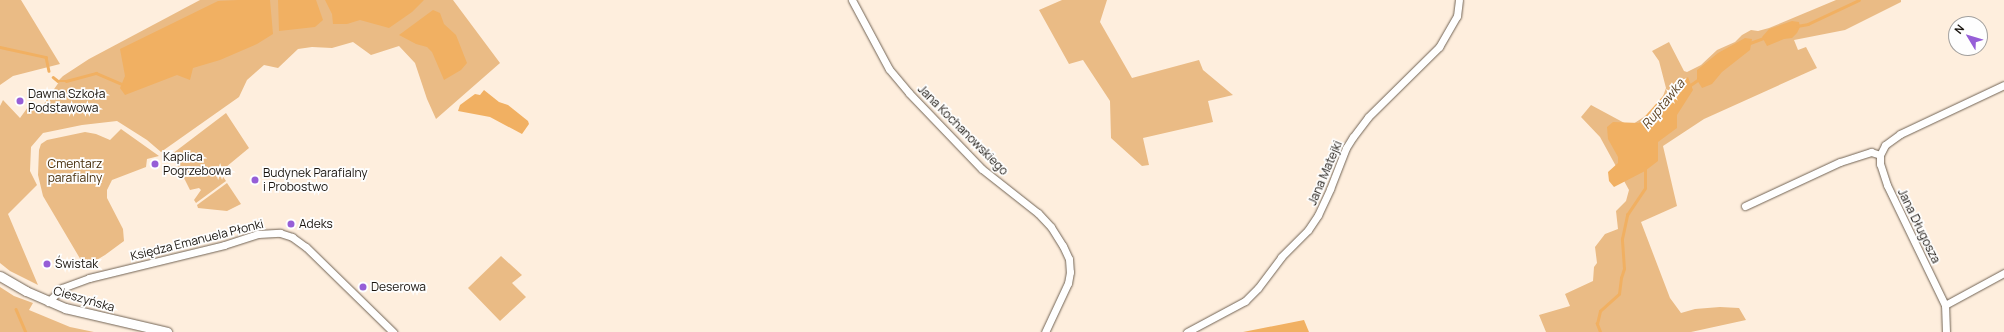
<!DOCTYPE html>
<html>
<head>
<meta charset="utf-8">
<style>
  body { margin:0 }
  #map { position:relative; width:2004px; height:332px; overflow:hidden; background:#feeedd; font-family:Manrope,sans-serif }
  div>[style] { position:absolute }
  .green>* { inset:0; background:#eabb85 }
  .forest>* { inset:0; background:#f1b062 }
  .stream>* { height:2.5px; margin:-1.25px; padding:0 1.25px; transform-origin:1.25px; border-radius:1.25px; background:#f1b062 }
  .roads { filter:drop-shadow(0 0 1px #716354) drop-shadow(0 0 1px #716354) }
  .street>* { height:7px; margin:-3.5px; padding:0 3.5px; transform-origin:3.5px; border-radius:3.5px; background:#fff }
  .secondary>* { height:9px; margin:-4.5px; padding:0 4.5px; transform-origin:4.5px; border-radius:4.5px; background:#fff }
  .dots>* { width:11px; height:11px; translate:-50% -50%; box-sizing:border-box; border:2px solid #fefefe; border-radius:50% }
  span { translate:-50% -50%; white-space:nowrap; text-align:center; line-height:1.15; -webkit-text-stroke:3.5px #fefefe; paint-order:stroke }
  .poi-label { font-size:12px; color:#19140e }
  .left { translate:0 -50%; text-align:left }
  .street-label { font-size:12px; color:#19140e }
  .park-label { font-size:12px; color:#452c09 }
  .water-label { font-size:13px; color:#5d4221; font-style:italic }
  .north { position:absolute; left:1948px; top:16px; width:40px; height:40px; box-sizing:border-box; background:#fefefe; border:1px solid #a2a09e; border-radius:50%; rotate:308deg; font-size:11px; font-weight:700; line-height:16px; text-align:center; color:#19140e }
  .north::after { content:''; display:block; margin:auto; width:14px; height:18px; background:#965ed7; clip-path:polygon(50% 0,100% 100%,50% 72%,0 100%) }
</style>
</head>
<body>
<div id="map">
  <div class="green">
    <i style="clip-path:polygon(0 0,21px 0,60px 64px,13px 76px,0 85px)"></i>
    <i style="clip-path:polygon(200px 0,453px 0,500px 63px,436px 119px,427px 99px,415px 63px,399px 46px,371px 55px,353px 42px,332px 48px,312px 47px,298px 49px,278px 68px,264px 65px,247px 80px,239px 97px,161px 152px,147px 140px,117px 121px,82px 125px,43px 133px,31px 147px,30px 171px,37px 185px,8px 214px,38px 285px,10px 271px,0 263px,0 106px,3px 100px,20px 118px,31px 103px,39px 111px,59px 82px,58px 81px,63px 76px,89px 59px)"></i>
    <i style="clip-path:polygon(1062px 0,1107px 0,1100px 22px,1132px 78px,1199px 60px,1203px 70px,1233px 95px,1208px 101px,1213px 122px,1143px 138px,1149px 165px,1142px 166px,1111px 138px,1110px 101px,1083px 60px,1069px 64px,1039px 10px)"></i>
    <i style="clip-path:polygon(1836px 0,1901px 0,1901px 2px,1845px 30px,1794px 40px,1798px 50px,1806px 47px,1817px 68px,1704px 119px,1663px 146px,1677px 206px,1641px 222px,1670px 298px,1681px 313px,1695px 309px,1720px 307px,1739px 308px,1746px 320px,1691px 332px,1546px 332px,1539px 315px,1570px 306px,1565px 294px,1593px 281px,1594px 267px,1597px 263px,1595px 247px,1605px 234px,1618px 229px,1616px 211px,1626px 201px,1629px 190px,1600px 137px,1581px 117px,1591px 105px,1630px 126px,1653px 111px,1662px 99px,1666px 88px,1659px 61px,1652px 51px,1669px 42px,1684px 71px,1687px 72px,1701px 65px,1717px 50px,1735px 42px,1742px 35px,1751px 30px,1758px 31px,1769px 28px)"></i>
    <i style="clip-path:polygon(226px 113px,249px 148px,220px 172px,226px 181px,196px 203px,194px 200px,201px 190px,199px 188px,190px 190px,172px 154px)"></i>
    <i style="clip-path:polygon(121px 129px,159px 156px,147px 159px,146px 167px,112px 180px,107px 190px,107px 198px,123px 229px,124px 241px,105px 255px,85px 267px,43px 196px,38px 175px,39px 150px,41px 144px,47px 140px,85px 132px,96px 134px,110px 140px)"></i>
    <i style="clip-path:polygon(227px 183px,241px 204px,227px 211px,198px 208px,197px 205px)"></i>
    <i style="clip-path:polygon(501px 256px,522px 275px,512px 283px,526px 297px,500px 321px,468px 288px)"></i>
    <i style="clip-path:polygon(0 287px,14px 296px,33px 303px,29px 310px,70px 327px,94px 332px,0 332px)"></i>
  </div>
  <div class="forest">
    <i style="clip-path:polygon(238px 0,270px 0,273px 34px,257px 44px,220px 60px,193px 68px,190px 80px,177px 75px,125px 95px,120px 88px,125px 76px,120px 49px,218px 1px)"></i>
    <i style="clip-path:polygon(278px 0,316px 0,323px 20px,315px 27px,279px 31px)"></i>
    <i style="clip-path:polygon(325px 0,424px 0,412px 12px,389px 28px,360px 20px,347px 24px,333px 24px,332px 14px)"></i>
    <i style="clip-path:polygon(433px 10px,440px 13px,444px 24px,456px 35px,467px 63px,461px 70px,444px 80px,432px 52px,427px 47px,416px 44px,399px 35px)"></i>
    <i style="clip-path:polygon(1792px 21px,1799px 22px,1800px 27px,1797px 33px,1792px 38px,1784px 39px,1767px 46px,1762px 37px,1769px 29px)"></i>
    <i style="clip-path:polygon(1745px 38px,1752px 39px,1750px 50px,1722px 72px,1712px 84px,1702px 88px,1697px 80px,1697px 70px,1718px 53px)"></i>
    <i style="clip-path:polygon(1688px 77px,1693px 90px,1677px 115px,1677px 128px,1658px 142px,1658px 161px,1645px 171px,1614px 187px,1609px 181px,1608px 172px,1618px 163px,1618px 157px,1608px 139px,1607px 127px,1613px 122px,1639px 123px,1663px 96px)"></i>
    <i style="clip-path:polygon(484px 90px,499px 102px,508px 105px,528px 121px,529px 124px,522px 134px,490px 117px,458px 111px,460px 105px,475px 94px,480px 95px)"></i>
    <i style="clip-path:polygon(1304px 320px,1309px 332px,1243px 332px)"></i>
  </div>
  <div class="stream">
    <i style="left:1797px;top:26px;width:11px;rotate:-10deg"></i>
    <i style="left:1808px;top:24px;width:56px;rotate:-25.2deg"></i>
    <i style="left:1750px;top:43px;width:15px;rotate:-20deg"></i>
    <i style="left:0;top:47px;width:47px;rotate:12.3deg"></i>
    <i style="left:46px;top:57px;width:14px;rotate:78deg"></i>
    <i style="left:53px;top:77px;width:6px;rotate:39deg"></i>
    <i style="left:58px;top:81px;width:8px"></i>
    <i style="left:66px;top:81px;width:31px;rotate:-15deg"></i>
    <i style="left:96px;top:73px;width:28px;rotate:23deg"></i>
    <i style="left:1689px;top:86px;width:12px;rotate:-35deg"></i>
    <i style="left:16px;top:309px;width:25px;rotate:67deg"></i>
    <i style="left:1600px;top:332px;width:9px;rotate:-111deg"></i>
    <i style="left:1597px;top:324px;width:13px;rotate:-77deg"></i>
    <i style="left:1600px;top:311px;width:25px;rotate:-42deg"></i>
    <i style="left:1619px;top:294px;width:16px;rotate:-83deg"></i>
    <i style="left:1621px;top:278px;width:9px;rotate:-72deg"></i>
    <i style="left:1624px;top:269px;width:30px;rotate:-94deg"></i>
    <i style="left:1622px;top:239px;width:25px;rotate:-78deg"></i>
    <i style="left:1627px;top:215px;width:32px;rotate:-56deg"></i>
    <i style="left:1645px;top:188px;width:20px;rotate:-90deg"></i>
  </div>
  <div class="roads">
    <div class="street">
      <i style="left:852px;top:0;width:78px;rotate:61.8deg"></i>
      <i style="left:889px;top:69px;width:31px;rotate:50deg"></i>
      <i style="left:909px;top:93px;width:105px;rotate:46.2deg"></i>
      <i style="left:982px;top:169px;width:71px;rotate:38.2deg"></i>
      <i style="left:1038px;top:213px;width:19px;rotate:47deg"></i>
      <i style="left:1051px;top:227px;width:22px;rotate:58deg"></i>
      <i style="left:1063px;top:246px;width:14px;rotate:65deg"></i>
      <i style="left:1069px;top:259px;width:13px;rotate:86deg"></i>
      <i style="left:1070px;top:272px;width:11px;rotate:100deg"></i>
      <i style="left:1068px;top:283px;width:54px;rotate:115.1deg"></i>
      <i style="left:1745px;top:206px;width:105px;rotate:-24.9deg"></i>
      <i style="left:1840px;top:162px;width:33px;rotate:-18deg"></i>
      <i style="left:1871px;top:152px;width:9px;rotate:18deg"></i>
      <i style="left:48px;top:302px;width:20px;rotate:-45deg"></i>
      <i style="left:62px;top:288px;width:29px;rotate:-20deg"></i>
      <i style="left:89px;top:278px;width:139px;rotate:-13.7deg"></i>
      <i style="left:224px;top:245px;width:36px;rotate:-18deg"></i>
      <i style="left:258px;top:234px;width:22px;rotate:-3deg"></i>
      <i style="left:280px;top:233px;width:13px;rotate:18deg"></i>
      <i style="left:292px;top:237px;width:17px;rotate:36deg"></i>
      <i style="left:306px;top:247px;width:122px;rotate:44.3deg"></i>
      <i style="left:1945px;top:305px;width:67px;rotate:-28.5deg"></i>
      <i style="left:1187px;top:332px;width:66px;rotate:-28.1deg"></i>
      <i style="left:1245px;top:301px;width:18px;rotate:-45deg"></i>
      <i style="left:1258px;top:288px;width:39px;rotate:-53deg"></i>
      <i style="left:1281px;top:257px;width:38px;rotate:-45deg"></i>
      <i style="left:1308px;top:230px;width:18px;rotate:-56deg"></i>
      <i style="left:1318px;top:215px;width:29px;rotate:-65deg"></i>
      <i style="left:1330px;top:189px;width:44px;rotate:-68.7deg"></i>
      <i style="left:1346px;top:148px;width:13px;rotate:-58deg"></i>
      <i style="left:1353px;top:137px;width:25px;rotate:-53deg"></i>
      <i style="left:1368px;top:117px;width:100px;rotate:-44.6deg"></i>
      <i style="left:1439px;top:47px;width:36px;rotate:-60deg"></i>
      <i style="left:1457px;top:16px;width:16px;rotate:-83deg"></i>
      <i style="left:1946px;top:332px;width:27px;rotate:-92deg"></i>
      <i style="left:1945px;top:305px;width:133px;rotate:-115.8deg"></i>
      <i style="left:1887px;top:185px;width:22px;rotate:-108deg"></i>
      <i style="left:1880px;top:164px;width:9px;rotate:-90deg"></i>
      <i style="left:1880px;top:155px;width:11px;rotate:-63deg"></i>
      <i style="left:1885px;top:145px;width:19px;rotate:-36deg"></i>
      <i style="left:1900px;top:134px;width:115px;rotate:-25.2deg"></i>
    </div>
    <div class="secondary">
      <i style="left:0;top:276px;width:30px;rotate:30deg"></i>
      <i style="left:26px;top:291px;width:43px;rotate:23.6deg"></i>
      <i style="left:65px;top:308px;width:105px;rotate:13.2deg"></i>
    </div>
  </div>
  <div class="dots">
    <i style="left:20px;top:101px;background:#965ed7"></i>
    <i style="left:155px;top:164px;background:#965ed7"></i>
    <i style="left:255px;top:180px;background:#965ed7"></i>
    <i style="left:291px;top:224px;background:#965ed7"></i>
    <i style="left:47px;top:264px;background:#965ed7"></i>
    <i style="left:363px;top:287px;background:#965ed7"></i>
  </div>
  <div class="poi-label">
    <span class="left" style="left:28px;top:101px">Dawna Szkoła<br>Podstawowa</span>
    <span class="left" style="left:163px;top:164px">Kaplica<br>Pogrzebowa</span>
    <span class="left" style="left:263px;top:180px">Budynek Parafialny<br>i Probostwo</span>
    <span class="left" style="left:299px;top:224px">Adeks</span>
    <span class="left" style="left:55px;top:264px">Świstak</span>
    <span class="left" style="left:371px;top:287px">Deserowa</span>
  </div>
  <div class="street-label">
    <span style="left:963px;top:130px;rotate:45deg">Jana Kochanowskiego</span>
    <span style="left:1325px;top:173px;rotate:-67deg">Jana Matejki</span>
    <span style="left:1919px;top:226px;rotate:64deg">Jana Długosza</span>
    <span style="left:197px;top:240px;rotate:-14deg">Księdza Emanuela Płonki</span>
    <span style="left:84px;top:299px;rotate:16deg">Cieszyńska</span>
  </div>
  <div class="park-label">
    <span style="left:75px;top:171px">Cmentarz<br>parafialny</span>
  </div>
  <div class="water-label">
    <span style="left:1663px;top:104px;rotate:-51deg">Ruptawka</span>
  </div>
  <div class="north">N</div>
</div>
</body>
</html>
